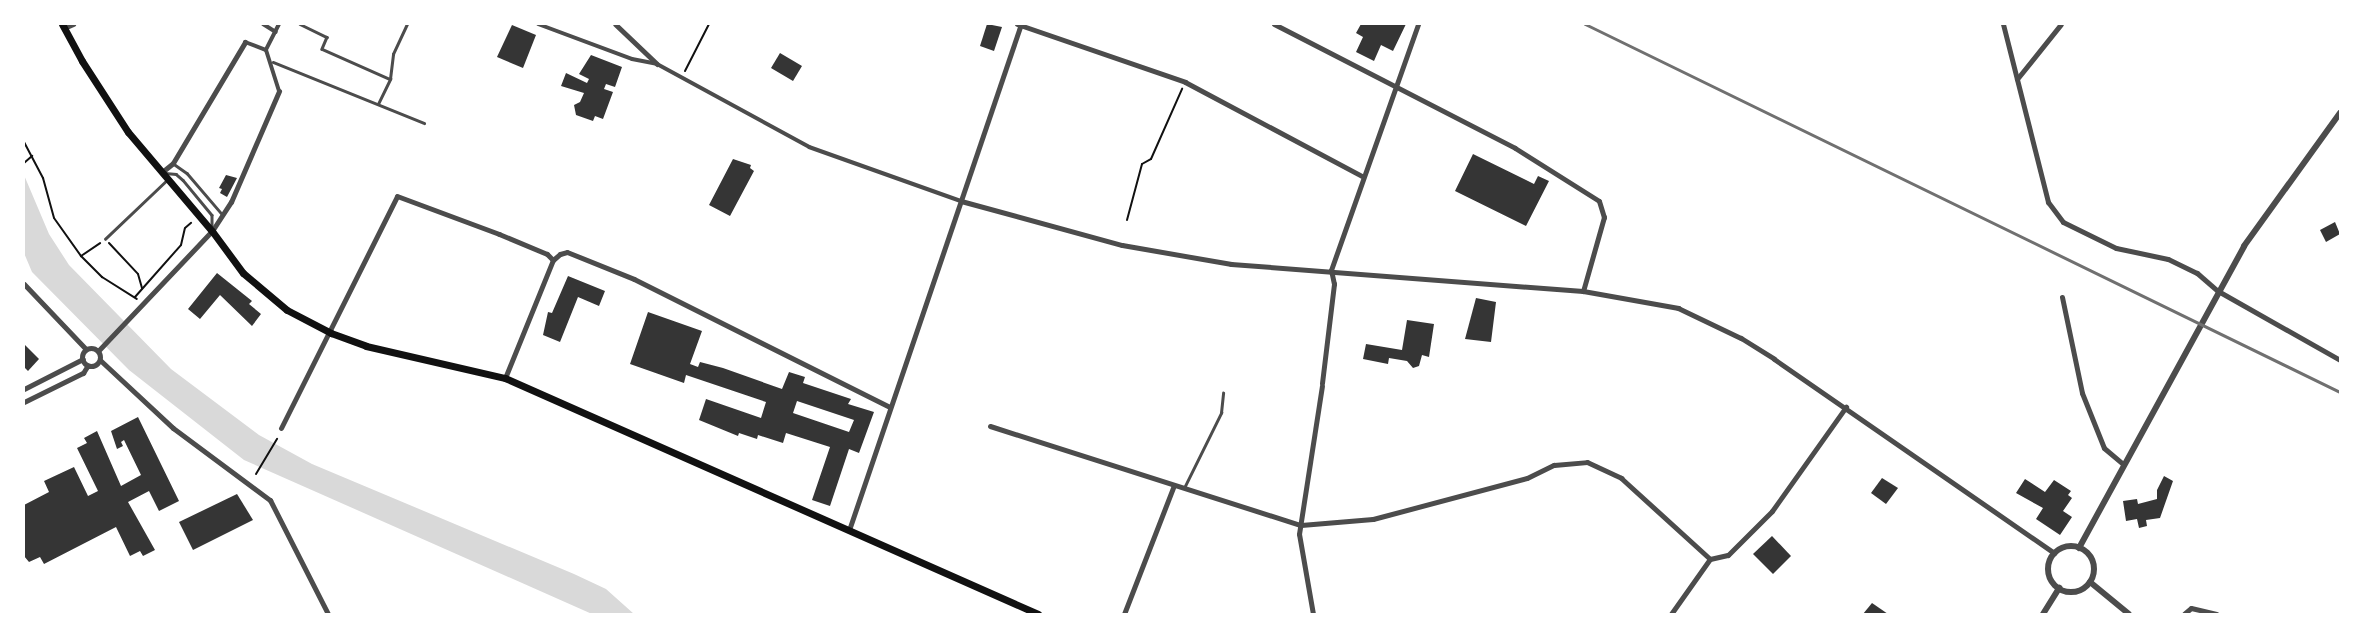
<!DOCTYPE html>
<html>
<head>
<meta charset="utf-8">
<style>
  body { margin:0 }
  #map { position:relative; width:2364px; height:638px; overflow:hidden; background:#fff; font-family:"Fira Sans",sans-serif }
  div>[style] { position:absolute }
  .water>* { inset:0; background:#d9d9d9 }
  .building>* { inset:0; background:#353535 }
  .path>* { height:2px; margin:-1px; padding:0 1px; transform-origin:1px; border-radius:1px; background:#111 }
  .service>* { height:2.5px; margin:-1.25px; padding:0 1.25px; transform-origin:1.25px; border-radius:1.25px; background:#4c4c4c }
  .pedestrian>* { height:4px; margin:-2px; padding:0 2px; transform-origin:2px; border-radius:2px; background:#4c4c4c }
  .minor>* { height:5px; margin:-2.5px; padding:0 2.5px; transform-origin:2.5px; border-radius:2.5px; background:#4c4c4c }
  .minor>.ring { margin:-2.5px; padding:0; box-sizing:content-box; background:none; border:5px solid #4c4c4c; border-radius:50% }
  .tertiary>* { height:6px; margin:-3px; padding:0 3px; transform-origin:3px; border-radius:3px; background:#4c4c4c }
  .tertiary>.ring { margin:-3px; padding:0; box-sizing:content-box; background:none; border:6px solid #4c4c4c; border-radius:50% }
  .secondary>* { height:7px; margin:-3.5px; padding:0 3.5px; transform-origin:3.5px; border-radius:3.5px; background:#111 }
  .rail>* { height:3px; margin:-1.5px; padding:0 1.5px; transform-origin:1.5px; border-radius:1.5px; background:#707070 }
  span { translate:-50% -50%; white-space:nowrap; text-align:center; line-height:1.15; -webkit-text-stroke:4px #fff; paint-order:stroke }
  .frame { position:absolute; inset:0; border:25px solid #fff; pointer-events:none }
</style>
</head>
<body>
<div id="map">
  <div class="water">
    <i style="clip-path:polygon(24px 175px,49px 234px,69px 265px,171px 369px,259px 435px,312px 464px,574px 574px,606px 589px,634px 614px,592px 614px,244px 460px,129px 370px,32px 272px,24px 253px)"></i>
  </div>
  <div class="building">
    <i style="clip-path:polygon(987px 24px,1002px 27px,994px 51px,980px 46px)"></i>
    <i style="clip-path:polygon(1361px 24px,1406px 24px,1393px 51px,1381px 45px,1374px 61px,1356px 52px,1363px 37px,1356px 33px)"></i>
    <i style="clip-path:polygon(512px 25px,536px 35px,523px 68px,497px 57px)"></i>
    <i style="clip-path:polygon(780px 53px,802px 66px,793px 81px,771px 68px)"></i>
    <i style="clip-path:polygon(591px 55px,622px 67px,615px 87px,606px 84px,604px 89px,613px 92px,603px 119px,595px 116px,593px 121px,576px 115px,574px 105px,580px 102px,584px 93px,561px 86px,566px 73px,587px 83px,589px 79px,579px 74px)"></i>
    <i style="clip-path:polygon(1473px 154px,1534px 184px,1538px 176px,1549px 181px,1526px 226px,1455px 191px)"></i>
    <i style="clip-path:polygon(733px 159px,751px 165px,750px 168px,754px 171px,730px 216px,709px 205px)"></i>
    <i style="clip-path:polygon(226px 175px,237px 178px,227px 197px,220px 193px,222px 189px,219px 188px)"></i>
    <i style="clip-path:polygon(2335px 222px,2340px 234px,2326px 242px,2320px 230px)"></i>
    <i style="clip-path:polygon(217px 273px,252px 301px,249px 304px,261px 314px,252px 326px,220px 295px,200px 319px,188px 309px)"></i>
    <i style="clip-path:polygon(568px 276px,605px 291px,599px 306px,578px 297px,560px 342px,543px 335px,548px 312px,552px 313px)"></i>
    <i style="clip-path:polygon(1476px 298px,1496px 302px,1491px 342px,1465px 339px)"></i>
    <i style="clip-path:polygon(evenodd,648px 312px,702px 331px,690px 364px,698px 367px,700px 362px,723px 368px,782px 389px,789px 372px,805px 377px,803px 383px,851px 399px,848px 404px,874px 412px,859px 453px,849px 449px,830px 506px,812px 500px,830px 447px,786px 433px,783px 443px,758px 435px,757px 439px,739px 433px,738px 436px,699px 420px,706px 399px,761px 418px,766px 402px,686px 375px,684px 383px,630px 364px,648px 312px,797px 401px,854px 420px,849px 432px,793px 413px,797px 401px)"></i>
    <i style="clip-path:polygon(1407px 320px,1434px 324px,1429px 357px,1422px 355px,1419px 366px,1413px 368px,1407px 361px,1389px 358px,1388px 364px,1363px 359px,1366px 344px,1402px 350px)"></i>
    <i style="clip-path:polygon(24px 344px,39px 359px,28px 371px,24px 367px)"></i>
    <i style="clip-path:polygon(138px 417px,179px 501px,159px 511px,149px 491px,128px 502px,155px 550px,143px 556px,140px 551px,130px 556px,116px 527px,44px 564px,40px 557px,29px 562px,24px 556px,24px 505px,49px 492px,44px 481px,74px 467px,88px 496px,98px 491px,77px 448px,87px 443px,84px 438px,97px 431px,121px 486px,141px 475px,124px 440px,121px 442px,123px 446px,117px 449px,111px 431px)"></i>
    <i style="clip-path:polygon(2164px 476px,2173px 481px,2160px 518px,2146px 520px,2147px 526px,2139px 528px,2137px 519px,2126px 521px,2123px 501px,2137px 499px,2138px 504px,2157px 499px,2157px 490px)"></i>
    <i style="clip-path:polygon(1882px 478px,1898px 488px,1886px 504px,1871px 493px)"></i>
    <i style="clip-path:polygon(2025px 479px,2045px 492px,2054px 480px,2071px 491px,2068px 495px,2072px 498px,2063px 511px,2072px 517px,2060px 535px,2036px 519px,2043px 508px,2016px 493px)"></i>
    <i style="clip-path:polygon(237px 494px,253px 520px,193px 550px,179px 522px)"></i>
    <i style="clip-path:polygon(1772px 536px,1791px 556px,1773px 574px,1753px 554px)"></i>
    <i style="clip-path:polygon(1872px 603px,1888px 614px,1863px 614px)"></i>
  </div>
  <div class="path">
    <i style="left:685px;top:71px;width:53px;rotate:-62.9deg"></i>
    <i style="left:24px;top:142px;width:41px;rotate:62.2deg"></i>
    <i style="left:43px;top:178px;width:41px;rotate:74.6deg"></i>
    <i style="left:54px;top:218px;width:47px;rotate:54.6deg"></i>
    <i style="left:81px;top:256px;width:30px;rotate:45deg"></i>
    <i style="left:102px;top:277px;width:41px;rotate:32.2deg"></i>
    <i style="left:24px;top:163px;width:11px;rotate:-41deg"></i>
    <i style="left:1127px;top:220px;width:58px;rotate:-75deg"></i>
    <i style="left:1142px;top:164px;width:10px;rotate:-29deg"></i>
    <i style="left:1151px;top:159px;width:77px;rotate:-66.1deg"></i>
    <i style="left:109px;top:243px;width:42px;rotate:46.9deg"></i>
    <i style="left:138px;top:274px;width:15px;rotate:74deg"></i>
    <i style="left:81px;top:256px;width:23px;rotate:-34deg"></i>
    <i style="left:135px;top:297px;width:69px;rotate:-48.5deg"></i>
    <i style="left:181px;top:245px;width:17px;rotate:-77deg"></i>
    <i style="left:185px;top:228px;width:8px;rotate:-40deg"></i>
    <i style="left:256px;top:474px;width:41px;rotate:-59deg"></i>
  </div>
  <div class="service">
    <i style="left:300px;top:24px;width:30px;rotate:26deg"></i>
    <i style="left:327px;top:37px;width:13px;rotate:113deg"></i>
    <i style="left:322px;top:49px;width:74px;rotate:23.8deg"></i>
    <i style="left:273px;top:62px;width:163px;rotate:22deg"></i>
    <i style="left:378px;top:104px;width:28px;rotate:-64deg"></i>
    <i style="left:390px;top:79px;width:25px;rotate:-83deg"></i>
    <i style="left:393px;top:54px;width:33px;rotate:-65deg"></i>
    <i style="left:174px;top:164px;width:16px;rotate:35deg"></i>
    <i style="left:187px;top:173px;width:54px;rotate:49.5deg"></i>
    <i style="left:165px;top:173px;width:11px;rotate:5deg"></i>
    <i style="left:176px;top:174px;width:9px;rotate:41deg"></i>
    <i style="left:183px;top:180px;width:45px;rotate:50.4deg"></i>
    <i style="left:212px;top:215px;width:12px;rotate:90deg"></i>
    <i style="left:105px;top:239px;width:86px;rotate:-43.6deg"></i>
    <i style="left:1184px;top:488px;width:84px;rotate:-63.7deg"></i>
    <i style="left:1221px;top:413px;width:20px;rotate:-84deg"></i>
  </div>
  <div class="pedestrian">
    <i style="left:263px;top:24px;width:15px;rotate:32deg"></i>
    <i style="left:279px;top:24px;width:29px;rotate:117deg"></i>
    <i style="left:266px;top:50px;width:43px;rotate:72.4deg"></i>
    <i style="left:538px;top:24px;width:100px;rotate:20.4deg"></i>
    <i style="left:632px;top:59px;width:25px;rotate:11deg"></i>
    <i style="left:657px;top:64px;width:173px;rotate:28.6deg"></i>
    <i style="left:809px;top:147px;width:161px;rotate:19.6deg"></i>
    <i style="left:245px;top:42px;width:22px;rotate:21deg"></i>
  </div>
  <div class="minor">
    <i style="left:615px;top:24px;width:58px;rotate:43.6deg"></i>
    <i style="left:1017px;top:24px;width:178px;rotate:19deg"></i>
    <i style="left:1185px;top:82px;width:200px;rotate:28deg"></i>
    <i style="left:1274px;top:24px;width:271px;rotate:27.2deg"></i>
    <i style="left:1515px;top:148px;width:99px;rotate:32.2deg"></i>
    <i style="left:1599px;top:201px;width:17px;rotate:73deg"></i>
    <i style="left:1604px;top:217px;width:77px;rotate:105.8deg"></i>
    <i style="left:2003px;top:24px;width:184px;rotate:75.8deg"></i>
    <i style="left:2048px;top:202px;width:25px;rotate:53deg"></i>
    <i style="left:2063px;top:222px;width:59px;rotate:26.1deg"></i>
    <i style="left:2116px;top:248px;width:53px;rotate:11.9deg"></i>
    <i style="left:2168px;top:259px;width:32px;rotate:26deg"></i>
    <i style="left:2197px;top:273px;width:28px;rotate:41deg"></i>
    <i style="left:2218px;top:291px;width:140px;rotate:29.5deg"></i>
    <i style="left:64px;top:28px;width:10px;rotate:-24deg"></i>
    <i style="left:2017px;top:79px;width:70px;rotate:-51.3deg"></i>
    <i style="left:162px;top:172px;width:14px;rotate:-39deg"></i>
    <i style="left:173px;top:163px;width:141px;rotate:-59.2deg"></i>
    <i style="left:961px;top:201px;width:167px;rotate:15.3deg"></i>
    <i style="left:1122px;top:245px;width:111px;rotate:9.9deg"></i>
    <i style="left:1231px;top:264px;width:353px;rotate:4.4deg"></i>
    <i style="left:1583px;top:291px;width:97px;rotate:10.1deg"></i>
    <i style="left:1678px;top:308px;width:70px;rotate:25.5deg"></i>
    <i style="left:1741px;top:338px;width:39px;rotate:32deg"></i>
    <i style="left:1774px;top:359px;width:341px;rotate:34.7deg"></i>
    <i style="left:24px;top:284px;width:90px;rotate:46.4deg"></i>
    <i style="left:2062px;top:297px;width:98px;rotate:78.2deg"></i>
    <i style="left:2082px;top:393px;width:59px;rotate:68.2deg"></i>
    <i style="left:2104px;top:448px;width:25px;rotate:40deg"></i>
    <i class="ring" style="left:82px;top:348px;width:13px;height:13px"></i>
    <i style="left:98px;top:351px;width:166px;rotate:-46.5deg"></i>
    <i style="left:212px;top:231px;width:35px;rotate:-57deg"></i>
    <i style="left:231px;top:202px;width:121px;rotate:-66.6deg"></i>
    <i style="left:100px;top:360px;width:100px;rotate:43deg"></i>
    <i style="left:173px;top:428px;width:121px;rotate:36.6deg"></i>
    <i style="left:270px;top:500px;width:128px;rotate:63deg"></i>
    <i style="left:505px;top:378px;width:127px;rotate:-67.9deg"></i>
    <i style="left:553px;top:260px;width:9px;rotate:-41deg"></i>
    <i style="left:560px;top:254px;width:7px;rotate:-16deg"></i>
    <i style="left:567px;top:252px;width:72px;rotate:21.9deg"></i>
    <i style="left:634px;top:279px;width:286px;rotate:26.6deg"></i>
    <i style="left:1322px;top:383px;width:100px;rotate:-83.1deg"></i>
    <i style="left:1334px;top:284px;width:14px;rotate:-102deg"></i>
    <i style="left:1331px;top:270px;width:261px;rotate:-70.5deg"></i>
    <i style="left:24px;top:389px;width:66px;rotate:-27deg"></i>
    <i style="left:24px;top:402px;width:66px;rotate:-26.2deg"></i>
    <i style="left:83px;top:373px;width:9px;rotate:-58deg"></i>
    <i style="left:990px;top:426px;width:326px;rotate:17.7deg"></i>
    <i style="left:1301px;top:525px;width:72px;rotate:-4.8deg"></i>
    <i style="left:1373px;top:519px;width:159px;rotate:-14.9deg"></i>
    <i style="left:1527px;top:478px;width:30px;rotate:-26deg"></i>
    <i style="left:1554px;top:465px;width:33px;rotate:-5deg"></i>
    <i style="left:1587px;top:462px;width:38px;rotate:25deg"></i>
    <i style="left:1621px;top:478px;width:120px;rotate:42.3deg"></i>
    <i style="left:281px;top:428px;width:259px;rotate:-63.4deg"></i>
    <i style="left:397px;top:196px;width:109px;rotate:20.4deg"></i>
    <i style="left:499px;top:234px;width:52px;rotate:22.6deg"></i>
    <i style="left:547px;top:254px;width:8px;rotate:45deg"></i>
    <i style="left:849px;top:530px;width:534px;rotate:-71.23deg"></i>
    <i style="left:1124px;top:614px;width:138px;rotate:-68.8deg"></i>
    <i style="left:1313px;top:614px;width:81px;rotate:-99.9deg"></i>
    <i style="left:1299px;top:534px;width:150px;rotate:-81.2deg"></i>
    <i style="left:1671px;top:614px;width:67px;rotate:-54.7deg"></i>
    <i style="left:1710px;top:559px;width:18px;rotate:-13deg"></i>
    <i style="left:1728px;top:555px;width:62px;rotate:-45deg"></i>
    <i style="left:1772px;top:511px;width:128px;rotate:-54.6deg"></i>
    <i style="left:2184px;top:614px;width:9px;rotate:-41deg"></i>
    <i style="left:2191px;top:608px;width:26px;rotate:13deg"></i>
  </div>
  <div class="tertiary">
    <i class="ring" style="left:2048px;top:546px;width:40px;height:40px"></i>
    <i style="left:2079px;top:548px;width:344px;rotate:-61.3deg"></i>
    <i style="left:2244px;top:246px;width:164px;rotate:-54.2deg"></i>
    <i style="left:2090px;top:582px;width:50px;rotate:39.4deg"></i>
    <i style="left:2043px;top:614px;width:31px;rotate:-58deg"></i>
  </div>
  <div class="secondary">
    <i style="left:62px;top:24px;width:42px;rotate:61.6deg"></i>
    <i style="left:82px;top:61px;width:85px;rotate:57.1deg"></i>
    <i style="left:128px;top:132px;width:130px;rotate:49.7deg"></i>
    <i style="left:212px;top:231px;width:52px;rotate:53.6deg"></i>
    <i style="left:243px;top:273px;width:57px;rotate:40.1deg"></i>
    <i style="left:287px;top:310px;width:50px;rotate:27.6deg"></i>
    <i style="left:331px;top:333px;width:37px;rotate:20deg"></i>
    <i style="left:366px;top:346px;width:143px;rotate:13deg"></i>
    <i style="left:505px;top:378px;width:583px;rotate:23.88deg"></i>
  </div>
  <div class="rail">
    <i style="left:1585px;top:24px;width:840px;rotate:25.99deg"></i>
  </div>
  <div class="frame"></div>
</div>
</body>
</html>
